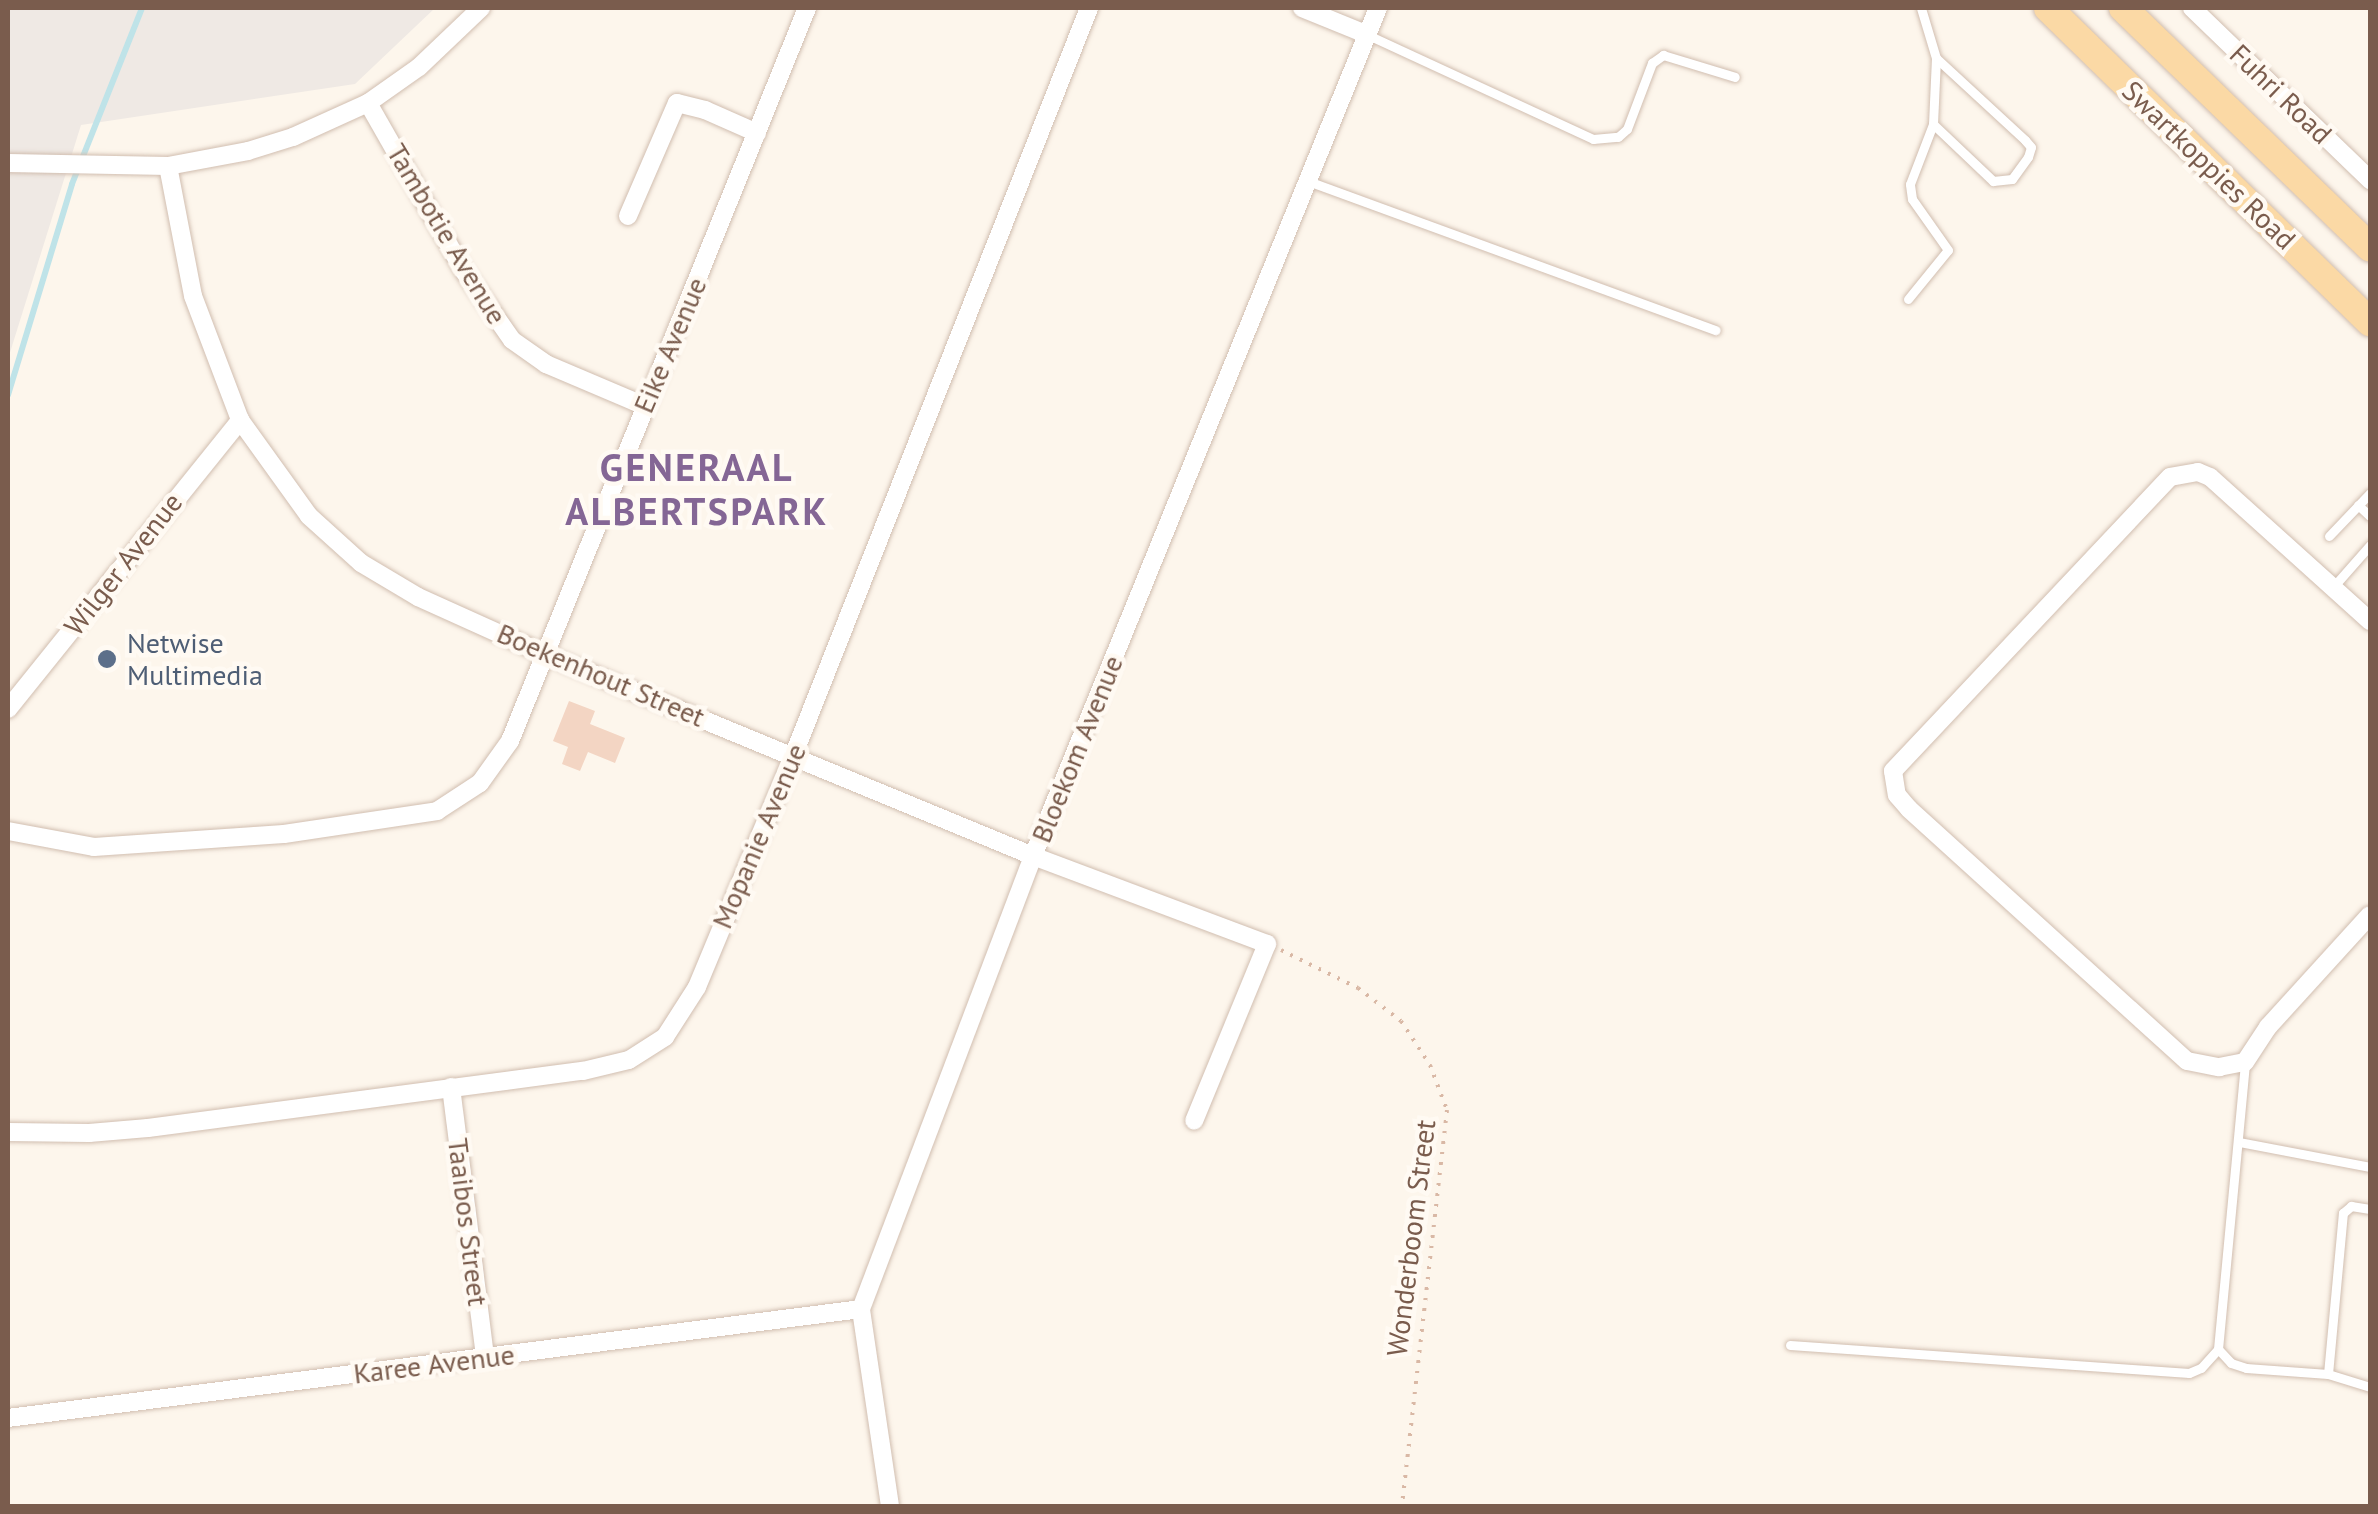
<!DOCTYPE html>
<html>
<head>
<meta charset="utf-8">
<style>
  body { margin:0 }
  #map { position:relative; width:2378px; height:1514px; overflow:hidden; background:#fdf6ec; font-family:"PT Sans",sans-serif }
  div>[style] { position:absolute }
  .industrial>* { inset:0; background:#efe9e4 }
  .stream>* { height:6px; margin:-3px; padding:0 3px; transform-origin:3px; border-radius:3px; background:#bfe3e8 }
  .building>* { inset:0; background:#f3d5c3 }
  .path>* { height:4px; margin-top:-2px; transform-origin:0; background:repeating-linear-gradient(90deg,#d9b8a5 0 2.5px,transparent 0 10.5px) }
  .roads { filter:drop-shadow(0 0 2px #d1beb0) drop-shadow(0 0 2px #d1beb0) }
  .lane>* { height:9px; margin:-4.5px; padding:0 4.5px; transform-origin:4.5px; border-radius:4.5px; background:#fff }
  .street>* { height:18px; margin:-9px; padding:0 9px; transform-origin:9px; border-radius:9px; background:#fff }
  .primary>* { height:28px; margin:-14px; padding:0 14px; transform-origin:14px; border-radius:14px; background:#fbd9a5 }
  .dots>* { width:28px; height:28px; translate:-50% -50%; box-sizing:border-box; border:5px solid #fffaf3; border-radius:50% }
  span { translate:-50% -50%; white-space:nowrap; text-align:center; line-height:1.15; -webkit-text-stroke:9px #fffaf3; paint-order:stroke }
  .street-label { font-size:28px; color:#7a5c4d }
  .service-label { font-size:28px; color:#4e5e75 }
  .left { translate:0 -50%; text-align:left }
  .district-label { font-size:38px; color:#846695; font-weight:700; letter-spacing:2.5px }
  .frame { position:absolute; inset:0; border:10px solid #7a5c4d; pointer-events:none }
</style>
</head>
<body>
<div id="map">
  <div class="industrial">
    <i style="clip-path:polygon(8px 8px,435px 8px,355px 84px,81px 125px,8px 359px)"></i>
  </div>
  <div class="stream">
    <i style="left:8px;top:395px;width:220px;rotate:-73.1deg"></i>
    <i style="left:72px;top:184px;width:189px;rotate:-68.3deg"></i>
  </div>
  <div class="building">
    <i style="clip-path:polygon(569px 701px,595px 711px,590px 724px,625px 738px,615px 763px,588px 752px,580px 771px,562px 764px,568px 747px,553px 741px)"></i>
  </div>
  <div class="path">
    <i style="left:1281px;top:950px;width:86px;rotate:26.3deg"></i>
    <i style="left:1358px;top:988px;width:54px;rotate:37.5deg"></i>
    <i style="left:1401px;top:1021px;width:53px;rotate:56.6deg"></i>
    <i style="left:1430px;top:1065px;width:48px;rotate:69.3deg"></i>
    <i style="left:1447px;top:1110px;width:399px;rotate:96.5deg"></i>
  </div>
  <div class="roads">
    <div class="lane">
      <i style="left:1368px;top:35px;width:248px;rotate:24.8deg"></i>
      <i style="left:1593px;top:139px;width:25px;rotate:-5deg"></i>
      <i style="left:1618px;top:137px;width:12px;rotate:-42deg"></i>
      <i style="left:1627px;top:129px;width:71px;rotate:-69.3deg"></i>
      <i style="left:1652px;top:63px;width:14px;rotate:-36deg"></i>
      <i style="left:1663px;top:55px;width:75px;rotate:17deg"></i>
      <i style="left:1933px;top:124px;width:83px;rotate:43.5deg"></i>
      <i style="left:1993px;top:181px;width:19px;rotate:-6deg"></i>
      <i style="left:2012px;top:179px;width:27px;rotate:-54deg"></i>
      <i style="left:2028px;top:157px;width:10px;rotate:-73deg"></i>
      <i style="left:2031px;top:147px;width:9px;rotate:-131deg"></i>
      <i style="left:2025px;top:140px;width:121px;rotate:-137.3deg"></i>
      <i style="left:1308px;top:181px;width:434px;rotate:20.1deg"></i>
      <i style="left:1908px;top:299px;width:63px;rotate:-50.8deg"></i>
      <i style="left:1948px;top:250px;width:62px;rotate:-125.2deg"></i>
      <i style="left:1912px;top:199px;width:15px;rotate:-98deg"></i>
      <i style="left:1910px;top:184px;width:64px;rotate:-69deg"></i>
      <i style="left:1933px;top:124px;width:66px;rotate:-87.4deg"></i>
      <i style="left:1936px;top:58px;width:52px;rotate:-106.7deg"></i>
      <i style="left:2358px;top:505px;width:16px;rotate:43deg"></i>
      <i style="left:2329px;top:536px;width:59px;rotate:-46.4deg"></i>
      <i style="left:2334px;top:586px;width:55px;rotate:-48.7deg"></i>
      <i style="left:2239px;top:1142px;width:133px;rotate:10.8deg"></i>
      <i style="left:1790px;top:1345px;width:400px;rotate:4deg"></i>
      <i style="left:2189px;top:1373px;width:13px;rotate:-23deg"></i>
      <i style="left:2201px;top:1368px;width:25px;rotate:-48deg"></i>
      <i style="left:2218px;top:1349px;width:288px;rotate:-84.6deg"></i>
      <i style="left:2218px;top:1349px;width:19px;rotate:47deg"></i>
      <i style="left:2231px;top:1363px;width:16px;rotate:18deg"></i>
      <i style="left:2246px;top:1368px;width:82px;rotate:4.2deg"></i>
      <i style="left:2328px;top:1374px;width:44px;rotate:17.2deg"></i>
      <i style="left:2328px;top:1374px;width:162px;rotate:-84.7deg"></i>
      <i style="left:2343px;top:1213px;width:11px;rotate:-41deg"></i>
      <i style="left:2351px;top:1206px;width:19px;rotate:9deg"></i>
    </div>
    <div class="street">
      <i style="left:1302px;top:8px;width:71px;rotate:22.2deg"></i>
      <i style="left:2192px;top:8px;width:248px;rotate:44deg"></i>
      <i style="left:368px;top:103px;width:193px;rotate:60.3deg"></i>
      <i style="left:464px;top:271px;width:84px;rotate:55.2deg"></i>
      <i style="left:512px;top:340px;width:42px;rotate:35.2deg"></i>
      <i style="left:546px;top:364px;width:108px;rotate:23deg"></i>
      <i style="left:8px;top:163px;width:160px;rotate:1.1deg"></i>
      <i style="left:168px;top:166px;width:81px;rotate:-10.6deg"></i>
      <i style="left:248px;top:151px;width:47px;rotate:-17.3deg"></i>
      <i style="left:293px;top:137px;width:82px;rotate:-24.4deg"></i>
      <i style="left:368px;top:103px;width:62px;rotate:-35.2deg"></i>
      <i style="left:419px;top:67px;width:86px;rotate:-43.6deg"></i>
      <i style="left:168px;top:166px;width:132px;rotate:79.1deg"></i>
      <i style="left:193px;top:296px;width:133px;rotate:69.2deg"></i>
      <i style="left:240px;top:420px;width:118px;rotate:54.3deg"></i>
      <i style="left:309px;top:516px;width:70px;rotate:42.1deg"></i>
      <i style="left:361px;top:563px;width:66px;rotate:30.8deg"></i>
      <i style="left:418px;top:597px;width:138px;rotate:24.3deg"></i>
      <i style="left:544px;top:654px;width:529px;rotate:22.44deg"></i>
      <i style="left:1033px;top:856px;width:250px;rotate:20.6deg"></i>
      <i style="left:1267px;top:944px;width:191px;rotate:112.4deg"></i>
      <i style="left:628px;top:216px;width:123px;rotate:-66.6deg"></i>
      <i style="left:677px;top:103px;width:29px;rotate:14deg"></i>
      <i style="left:705px;top:110px;width:57px;rotate:23.9deg"></i>
      <i style="left:2370px;top:621px;width:215px;rotate:-138deg"></i>
      <i style="left:2210px;top:477px;width:13px;rotate:-157deg"></i>
      <i style="left:2198px;top:472px;width:28px;rotate:170deg"></i>
      <i style="left:2170px;top:477px;width:404px;rotate:133.3deg"></i>
      <i style="left:1893px;top:771px;width:24px;rotate:81deg"></i>
      <i style="left:1897px;top:795px;width:18px;rotate:49deg"></i>
      <i style="left:1909px;top:809px;width:375px;rotate:42.2deg"></i>
      <i style="left:2187px;top:1061px;width:33px;rotate:11deg"></i>
      <i style="left:2219px;top:1067px;width:26px;rotate:-11deg"></i>
      <i style="left:2245px;top:1062px;width:42px;rotate:-56.7deg"></i>
      <i style="left:2268px;top:1027px;width:151px;rotate:-47.7deg"></i>
      <i style="left:8px;top:709px;width:371px;rotate:-51.2deg"></i>
      <i style="left:8px;top:831px;width:87px;rotate:10.5deg"></i>
      <i style="left:94px;top:847px;width:190px;rotate:-3.9deg"></i>
      <i style="left:284px;top:834px;width:155px;rotate:-8.5deg"></i>
      <i style="left:437px;top:811px;width:51px;rotate:-33.1deg"></i>
      <i style="left:480px;top:783px;width:52px;rotate:-54.5deg"></i>
      <i style="left:510px;top:741px;width:791px;rotate:-67.94deg"></i>
      <i style="left:451px;top:1087px;width:272px;rotate:82.8deg"></i>
      <i style="left:8px;top:1132px;width:81px;rotate:0.7deg"></i>
      <i style="left:89px;top:1133px;width:59px;rotate:-4.8deg"></i>
      <i style="left:148px;top:1128px;width:439px;rotate:-7.5deg"></i>
      <i style="left:583px;top:1071px;width:47px;rotate:-13.4deg"></i>
      <i style="left:629px;top:1060px;width:43px;rotate:-32.6deg"></i>
      <i style="left:665px;top:1037px;width:59px;rotate:-57.4deg"></i>
      <i style="left:697px;top:987px;width:252px;rotate:-67.4deg"></i>
      <i style="left:794px;top:754px;width:802px;rotate:-68.42deg"></i>
      <i style="left:8px;top:1418px;width:860px;rotate:-7.28deg"></i>
      <i style="left:890px;top:1506px;width:199px;rotate:-98.4deg"></i>
      <i style="left:861px;top:1309px;width:485px;rotate:-69.2deg"></i>
      <i style="left:1033px;top:856px;width:915px;rotate:-67.86deg"></i>
    </div>
    <div class="primary">
      <i style="left:2048px;top:8px;width:450px;rotate:44.3deg"></i>
      <i style="left:2123px;top:8px;width:344px;rotate:44.1deg"></i>
    </div>
  </div>
  <div class="dots">
    <i style="left:107px;top:659px;background:#5c6f8a"></i>
  </div>
  <div class="street-label">
    <span style="left:2281px;top:94px;rotate:44deg">Fuhri Road</span>
    <span style="left:2209px;top:165px;rotate:44deg">Swartkoppies Road</span>
    <span style="left:447px;top:234px;rotate:59deg">Tambotie Avenue</span>
    <span style="left:670px;top:345px;rotate:-67deg">Eike Avenue</span>
    <span style="left:123px;top:564px;rotate:-52deg">Wilger Avenue</span>
    <span style="left:601px;top:675px;rotate:23deg">Boekenhout Street</span>
    <span style="left:1077px;top:749px;rotate:-68deg">Bloekom Avenue</span>
    <span style="left:759px;top:836px;rotate:-67deg">Mopanie Avenue</span>
    <span style="left:468px;top:1222px;rotate:83deg">Taaibos Street</span>
    <span style="left:1411px;top:1238px;rotate:-83deg">Wonderboom Street</span>
    <span style="left:434px;top:1364px;rotate:-7deg">Karee Avenue</span>
  </div>
  <div class="service-label">
    <span class="left" style="left:127px;top:659px">Netwise<br>Multimedia</span>
  </div>
  <div class="district-label">
    <span style="left:697px;top:489px">GENERAAL<br>ALBERTSPARK</span>
  </div>
  <div class="frame"></div>
</div>
</body>
</html>
